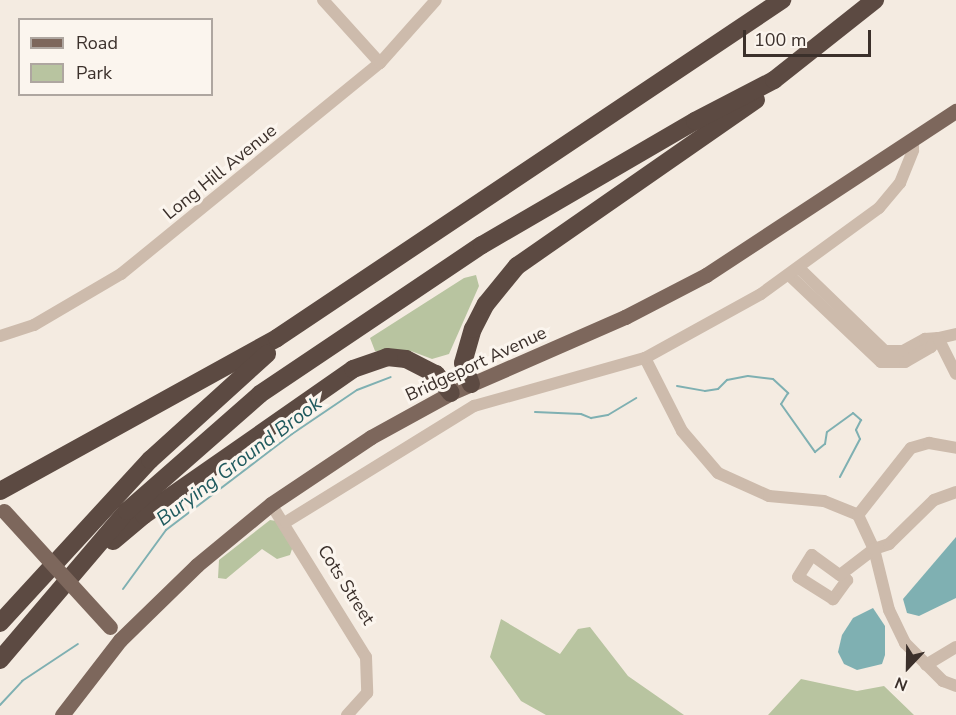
<!DOCTYPE html>
<html>
<head>
<meta charset="utf-8">
<style>
  body { margin:0 }
  #map { position:relative; width:956px; height:715px; overflow:hidden; background:#f4ebe1; font-family:"Nunito Sans",sans-serif }
  div>[style] { position:absolute }
  .green>* { inset:0; background:#b8c4a0 }
  .water>* { inset:0; background:#7fb0b2 }
  .stream>* { height:2px; margin:-1px; padding:0 1px; transform-origin:1px; border-radius:1px; background:#7fb0b2 }
  .minor>* { height:12px; margin:-6px; padding:0 6px; transform-origin:6px; border-radius:6px; background:#cdbbac }
  .major>* { height:15px; margin:-7.5px; padding:0 7.5px; transform-origin:7.5px; border-radius:7.5px; background:#7d675c }
  .highway>* { height:18px; margin:-9px; padding:0 9px; transform-origin:9px; border-radius:9px; background:#5c4a42 }
  .major-bridge>* { height:15px; margin:-7.5px; padding:0 7.5px; transform-origin:7.5px; border-radius:7.5px; background:#7d675c }
  span { translate:-50% -50%; white-space:nowrap; text-align:center; line-height:1.15; -webkit-text-stroke:6px #fbf5ee; paint-order:stroke }
  .street-label { font-size:18px; color:#3b302b }
  .water-label { font-size:20px; color:#1f5a5e; font-style:italic }
  .legend { position:absolute; left:18px; top:18px; width:195px; height:78px; box-sizing:border-box; background:#fbf5ee; border:2px solid #aea6a0; margin:0; padding:8px 10px; list-style:none; font-size:18px; color:#3b302b }
  .legend li { display:flex; align-items:center; gap:12px; height:30px }
  .legend b { width:30px; border:2px solid #aea6a0 }
  .north { position:absolute; left:878px; top:637px; width:60px; height:60px; -webkit-text-stroke:4px #fbf5ee; paint-order:stroke; rotate:202deg; font-size:16px; font-weight:700; line-height:24px; text-align:center; color:#3b302b }
  .north::after { content:''; display:block; margin:auto; width:21px; height:27px; background:#3b302b; clip-path:polygon(50% 0,100% 100%,50% 72%,0 100%) }
  .scale { position:absolute; left:743px; top:30px; width:128px; height:27px; box-sizing:border-box; border:3px solid #3b302b; border-top:0; padding-left:8px; font-size:18px; line-height:21px; white-space:nowrap; color:#3b302b; -webkit-text-stroke:4px #fbf5ee; paint-order:stroke }
</style>
</head>
<body>
<div id="map">
  <div class="green">
    <i style="clip-path:polygon(476px 275px,479px 286px,449px 354px,432px 359px,411px 351px,375px 351px,370px 338px,464px 278px)"></i>
    <i style="clip-path:polygon(270px 520px,276px 521px,293px 546px,290px 555px,277px 559px,262px 549px,226px 579px,218px 578px,219px 560px)"></i>
    <i style="clip-path:polygon(501px 619px,560px 654px,578px 629px,590px 627px,628px 676px,684px 715px,546px 715px,521px 701px,490px 657px)"></i>
    <i style="clip-path:polygon(801px 679px,857px 691px,884px 686px,914px 715px,768px 715px)"></i>
  </div>
  <div class="water">
    <i style="clip-path:polygon(956px 537px,956px 598px,919px 616px,907px 613px,903px 599px)"></i>
    <i style="clip-path:polygon(873px 608px,885px 626px,885px 655px,882px 664px,857px 670px,844px 664px,838px 652px,842px 635px,853px 618px)"></i>
  </div>
  <div class="stream">
    <i style="left:677px;top:386px;width:28px;rotate:10deg"></i>
    <i style="left:705px;top:391px;width:13px;rotate:-9deg"></i>
    <i style="left:718px;top:389px;width:13px;rotate:-45deg"></i>
    <i style="left:727px;top:380px;width:21px;rotate:-11deg"></i>
    <i style="left:748px;top:376px;width:25px;rotate:7deg"></i>
    <i style="left:773px;top:379px;width:21px;rotate:43deg"></i>
    <i style="left:788px;top:393px;width:13px;rotate:122deg"></i>
    <i style="left:781px;top:404px;width:59px;rotate:54.7deg"></i>
    <i style="left:815px;top:452px;width:13px;rotate:-39deg"></i>
    <i style="left:825px;top:444px;width:12px;rotate:-81deg"></i>
    <i style="left:827px;top:432px;width:32px;rotate:-36deg"></i>
    <i style="left:853px;top:413px;width:11px;rotate:41deg"></i>
    <i style="left:861px;top:420px;width:11px;rotate:117deg"></i>
    <i style="left:856px;top:430px;width:10px;rotate:66deg"></i>
    <i style="left:860px;top:439px;width:43px;rotate:117.8deg"></i>
    <i style="left:535px;top:412px;width:46px;rotate:2.5deg"></i>
    <i style="left:581px;top:414px;width:11px;rotate:22deg"></i>
    <i style="left:591px;top:418px;width:17px;rotate:-10deg"></i>
    <i style="left:608px;top:415px;width:33px;rotate:-31deg"></i>
    <i style="left:123px;top:589px;width:73px;rotate:-53.9deg"></i>
    <i style="left:166px;top:530px;width:158px;rotate:-37.3deg"></i>
    <i style="left:292px;top:434px;width:78px;rotate:-34.1deg"></i>
    <i style="left:357px;top:390px;width:36px;rotate:-21deg"></i>
    <i style="left:0;top:705px;width:33px;rotate:-47deg"></i>
    <i style="left:22px;top:681px;width:67px;rotate:-33.5deg"></i>
  </div>
  <div class="minor">
    <i style="left:323px;top:0;width:85px;rotate:47.9deg"></i>
    <i style="left:800px;top:269px;width:118px;rotate:44deg"></i>
    <i style="left:885px;top:351px;width:18px"></i>
    <i style="left:903px;top:351px;width:25px;rotate:-29deg"></i>
    <i style="left:925px;top:339px;width:13px;rotate:-4deg"></i>
    <i style="left:790px;top:276px;width:125px;rotate:43.4deg"></i>
    <i style="left:881px;top:362px;width:24px"></i>
    <i style="left:905px;top:362px;width:30px;rotate:-30deg"></i>
    <i style="left:931px;top:347px;width:11px;rotate:-52deg"></i>
    <i style="left:956px;top:334px;width:18px;rotate:167deg"></i>
    <i style="left:938px;top:338px;width:40px;rotate:63.4deg"></i>
    <i style="left:0;top:336px;width:36px;rotate:-18deg"></i>
    <i style="left:34px;top:325px;width:101px;rotate:-30.4deg"></i>
    <i style="left:121px;top:274px;width:334px;rotate:-39.2deg"></i>
    <i style="left:380px;top:63px;width:84px;rotate:-48.4deg"></i>
    <i style="left:645px;top:358px;width:82px;rotate:63.1deg"></i>
    <i style="left:682px;top:431px;width:55px;rotate:49.4deg"></i>
    <i style="left:718px;top:473px;width:56px;rotate:24.3deg"></i>
    <i style="left:769px;top:496px;width:55px;rotate:5.2deg"></i>
    <i style="left:824px;top:501px;width:37px;rotate:22deg"></i>
    <i style="left:858px;top:515px;width:38px;rotate:65deg"></i>
    <i style="left:874px;top:549px;width:63px;rotate:76.2deg"></i>
    <i style="left:889px;top:610px;width:37px;rotate:64deg"></i>
    <i style="left:905px;top:643px;width:54px;rotate:45deg"></i>
    <i style="left:943px;top:681px;width:14px;rotate:21deg"></i>
    <i style="left:271px;top:504px;width:180px;rotate:58.2deg"></i>
    <i style="left:366px;top:657px;width:36px;rotate:88deg"></i>
    <i style="left:367px;top:693px;width:30px;rotate:132deg"></i>
    <i style="left:858px;top:515px;width:85px;rotate:-51.7deg"></i>
    <i style="left:911px;top:448px;width:19px;rotate:-16deg"></i>
    <i style="left:929px;top:443px;width:27px;rotate:10deg"></i>
    <i style="left:286px;top:522px;width:221px;rotate:-31.7deg"></i>
    <i style="left:474px;top:406px;width:178px;rotate:-15.7deg"></i>
    <i style="left:645px;top:358px;width:132px;rotate:-28.9deg"></i>
    <i style="left:761px;top:294px;width:146px;rotate:-36.1deg"></i>
    <i style="left:879px;top:208px;width:33px;rotate:-50deg"></i>
    <i style="left:900px;top:183px;width:35px;rotate:-68deg"></i>
    <i style="left:913px;top:150px;width:10px;rotate:-90deg"></i>
    <i style="left:840px;top:575px;width:9px;rotate:36deg"></i>
    <i style="left:847px;top:580px;width:24px;rotate:126deg"></i>
    <i style="left:833px;top:599px;width:41px;rotate:-147.8deg"></i>
    <i style="left:798px;top:577px;width:26px;rotate:-58deg"></i>
    <i style="left:812px;top:555px;width:34px;rotate:36deg"></i>
    <i style="left:840px;top:575px;width:43px;rotate:-37.4deg"></i>
    <i style="left:874px;top:549px;width:16px;rotate:-18deg"></i>
    <i style="left:889px;top:544px;width:63px;rotate:-44.4deg"></i>
    <i style="left:934px;top:500px;width:23px;rotate:-20deg"></i>
    <i style="left:926px;top:665px;width:35px;rotate:-31deg"></i>
  </div>
  <div class="major">
    <i style="left:62px;top:715px;width:95px;rotate:-52.3deg"></i>
    <i style="left:120px;top:640px;width:107px;rotate:-44.2deg"></i>
    <i style="left:197px;top:565px;width:96px;rotate:-39.5deg"></i>
    <i style="left:271px;top:504px;width:120px;rotate:-33.8deg"></i>
    <i style="left:371px;top:437px;width:91px;rotate:-28.8deg"></i>
    <i style="left:451px;top:393px;width:190px;rotate:-23.6deg"></i>
    <i style="left:625px;top:317px;width:91px;rotate:-27.4deg"></i>
    <i style="left:706px;top:275px;width:299px;rotate:-33.3deg"></i>
  </div>
  <div class="highway">
    <i style="left:471px;top:384px;width:22px;rotate:-111deg"></i>
    <i style="left:463px;top:363px;width:35px;rotate:-74deg"></i>
    <i style="left:473px;top:329px;width:28px;rotate:-63deg"></i>
    <i style="left:486px;top:304px;width:49px;rotate:-50.8deg"></i>
    <i style="left:517px;top:266px;width:291px;rotate:-34.8deg"></i>
    <i style="left:0;top:491px;width:316px;rotate:-28.9deg"></i>
    <i style="left:277px;top:338px;width:608px;rotate:-33.79deg"></i>
    <i style="left:113px;top:541px;width:40px;rotate:-40deg"></i>
    <i style="left:144px;top:515px;width:255px;rotate:-34.9deg"></i>
    <i style="left:353px;top:369px;width:36px;rotate:-19deg"></i>
    <i style="left:387px;top:357px;width:19px;rotate:6deg"></i>
    <i style="left:406px;top:359px;width:34px;rotate:27deg"></i>
    <i style="left:436px;top:374px;width:24px;rotate:52deg"></i>
    <i style="left:0;top:623px;width:222px;rotate:-47.4deg"></i>
    <i style="left:150px;top:460px;width:158px;rotate:-42.2deg"></i>
    <i style="left:0;top:660px;width:196px;rotate:-49.6deg"></i>
    <i style="left:127px;top:511px;width:177px;rotate:-41.3deg"></i>
    <i style="left:260px;top:394px;width:267px;rotate:-33.9deg"></i>
    <i style="left:482px;top:245px;width:246px;rotate:-30.2deg"></i>
    <i style="left:695px;top:121px;width:89px;rotate:-27.4deg"></i>
    <i style="left:774px;top:80px;width:129px;rotate:-38.4deg"></i>
  </div>
  <div class="major-bridge">
    <i style="left:4px;top:511px;width:157px;rotate:47.6deg"></i>
  </div>
  <div class="street-label">
    <span style="left:220px;top:172px;rotate:-39deg">Long Hill Avenue</span>
    <span style="left:476px;top:364px;rotate:-25deg">Bridgeport Avenue</span>
    <span style="left:346px;top:585px;rotate:58deg">Cots Street</span>
  </div>
  <div class="water-label">
    <span style="left:239px;top:461px;rotate:-37deg">Burying Ground Brook</span>
  </div>
  <ul class="legend">
  <li><b style="height:8px;background:#7d675c"></b>Road</li>
  <li><b style="height:16px;background:#b8c4a0"></b>Park</li>
  </ul>
  <div class="north">N</div>
  <div class="scale">100 m</div>
</div>
</body>
</html>
